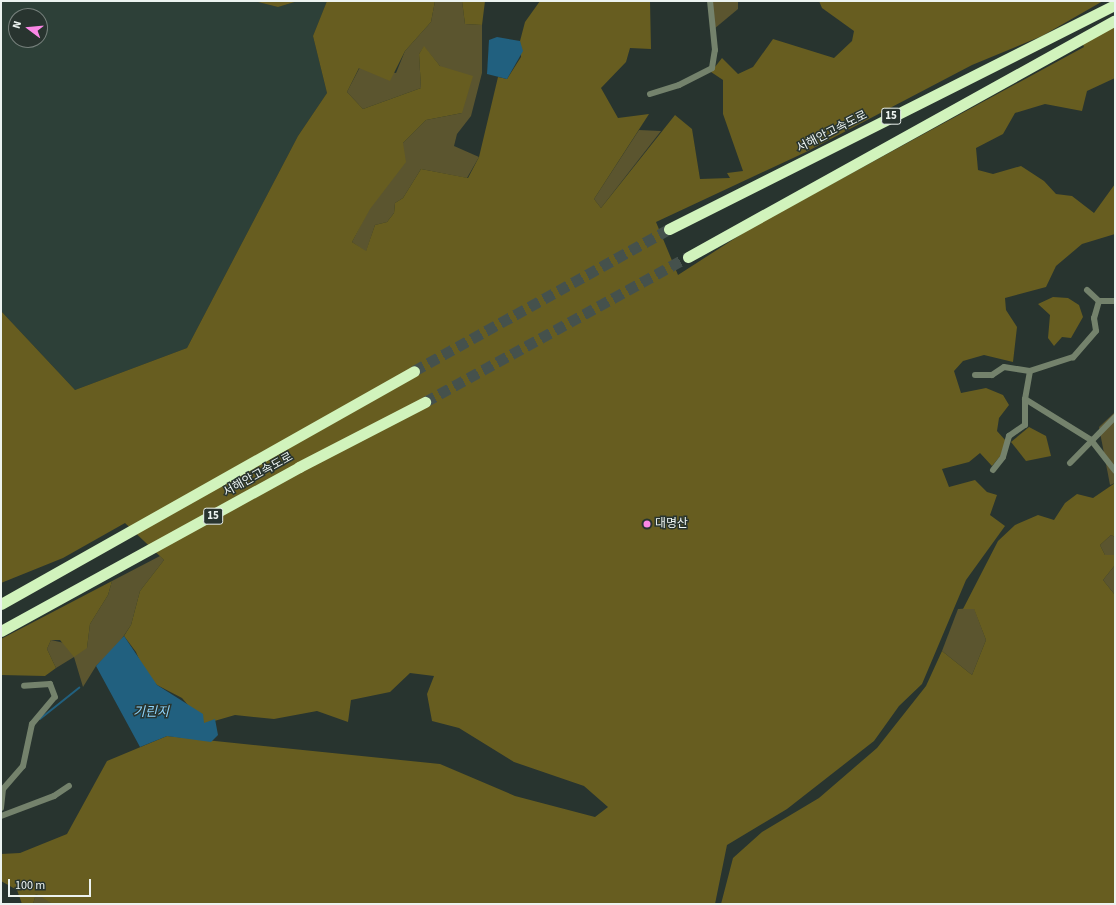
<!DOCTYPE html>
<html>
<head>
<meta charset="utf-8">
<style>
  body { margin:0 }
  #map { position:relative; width:1116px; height:905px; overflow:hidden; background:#28342f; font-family:"Source Sans 3","Noto Sans KR",sans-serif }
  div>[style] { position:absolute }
  .built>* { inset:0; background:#2d4038 }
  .green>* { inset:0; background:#5b552f }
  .forest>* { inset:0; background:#675d20 }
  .water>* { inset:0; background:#21607f }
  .stream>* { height:1.5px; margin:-0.75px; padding:0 0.75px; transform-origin:0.75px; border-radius:0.75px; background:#21607f }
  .motorway-tunnel>* { height:11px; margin-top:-5.5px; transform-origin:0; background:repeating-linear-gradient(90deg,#45514c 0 11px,transparent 0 16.5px) }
  .minor>* { height:6px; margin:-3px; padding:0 3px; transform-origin:3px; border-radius:3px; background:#74826c }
  .motorway>* { height:11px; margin:-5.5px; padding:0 5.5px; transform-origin:5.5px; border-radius:5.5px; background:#d1f3bc }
  .dots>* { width:11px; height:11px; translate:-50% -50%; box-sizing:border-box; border:2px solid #28342f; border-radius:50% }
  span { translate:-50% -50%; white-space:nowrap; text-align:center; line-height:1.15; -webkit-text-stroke:3px #28342f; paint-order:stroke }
  .shield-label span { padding:1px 3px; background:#28342f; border:1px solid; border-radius:3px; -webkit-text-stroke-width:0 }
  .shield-label { font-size:11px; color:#ecf3f0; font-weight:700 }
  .street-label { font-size:12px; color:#ecf3f0 }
  .poi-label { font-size:12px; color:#ecf3f0 }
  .left { translate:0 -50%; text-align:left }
  .water-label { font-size:13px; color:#8ed3fa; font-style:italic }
  .frame { position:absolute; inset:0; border:2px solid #ecf3f0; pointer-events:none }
  .north { position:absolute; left:8px; top:8px; width:40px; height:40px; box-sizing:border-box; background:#28342f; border:1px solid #76807c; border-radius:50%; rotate:286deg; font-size:11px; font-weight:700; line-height:16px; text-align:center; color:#ecf3f0 }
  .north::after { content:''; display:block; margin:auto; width:14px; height:18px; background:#fb87e6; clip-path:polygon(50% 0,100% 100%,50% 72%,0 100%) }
  .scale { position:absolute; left:8px; top:879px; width:83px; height:18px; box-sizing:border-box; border:2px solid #ecf3f0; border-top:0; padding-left:5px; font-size:12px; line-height:14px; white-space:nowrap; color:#ecf3f0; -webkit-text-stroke:3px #28342f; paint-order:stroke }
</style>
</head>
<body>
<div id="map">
  <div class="built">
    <i style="clip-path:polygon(evenodd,1px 1px,254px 1px,278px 7px,298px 1px,327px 1px,313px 36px,327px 93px,298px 136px,187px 348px,75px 390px,1px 311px,1px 1px,16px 16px,40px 16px,40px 40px,16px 40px,16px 16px)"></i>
  </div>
  <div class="green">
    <i style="clip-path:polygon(435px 1px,462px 1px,465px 24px,482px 25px,482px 73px,471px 116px,457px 134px,454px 146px,479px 157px,467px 178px,421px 169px,403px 198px,395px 203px,394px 213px,387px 222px,375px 225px,366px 252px,352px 242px,403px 143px,426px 120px,462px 113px,440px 66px,424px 47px,419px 54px,421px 88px,363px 109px,347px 92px,360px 67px,396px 73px,405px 51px,431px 22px)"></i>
    <i style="clip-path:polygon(712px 1px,738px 1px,738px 9px,714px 29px)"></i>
    <i style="clip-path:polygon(639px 130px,661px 131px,601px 208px,594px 199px)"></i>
    <i style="clip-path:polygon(1115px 412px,1115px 483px,1110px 485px,1099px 427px)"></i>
    <i style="clip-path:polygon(1111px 535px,1115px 537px,1115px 555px,1105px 555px,1100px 545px)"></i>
    <i style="clip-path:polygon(160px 556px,164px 560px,140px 591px,131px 625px,117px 646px,96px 666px,83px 687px,74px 657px,56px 668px,47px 649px,51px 640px,87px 648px,90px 624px,108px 595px,112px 581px)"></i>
    <i style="clip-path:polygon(1115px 565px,1115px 595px,1103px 580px)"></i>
    <i style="clip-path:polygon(974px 608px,986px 640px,972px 675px,942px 651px,958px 609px)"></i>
    <i style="clip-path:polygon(36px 894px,53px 903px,53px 904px,33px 904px)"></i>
  </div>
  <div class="forest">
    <i style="clip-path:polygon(254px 1px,298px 1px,278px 7px)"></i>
    <i style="clip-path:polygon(327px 1px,435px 1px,431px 22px,405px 51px,390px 81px,359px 68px,347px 92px,363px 109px,421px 88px,419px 54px,424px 46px,440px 66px,473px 76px,462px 113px,426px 120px,403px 143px,406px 162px,370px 209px,352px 242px,366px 251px,375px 225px,387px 222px,394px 213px,395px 203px,403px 198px,421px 169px,468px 178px,479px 157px,498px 77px,507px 79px,521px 57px,520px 41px,525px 22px,540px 1px,650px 1px,651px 49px,630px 48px,626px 62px,601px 88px,618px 118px,649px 114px,594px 199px,601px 208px,675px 115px,692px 129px,700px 179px,730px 178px,727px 173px,743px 171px,723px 114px,723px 80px,711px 72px,722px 58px,738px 74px,753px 67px,773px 39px,834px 58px,852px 41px,854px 31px,822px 8px,819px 1px,1103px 1px,1042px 36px,972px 65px,806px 152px,656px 222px,678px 275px,751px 228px,1084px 47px,1081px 40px,1115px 22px,1115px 78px,1087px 91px,1082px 111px,1045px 104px,1015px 113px,1003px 134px,976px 148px,978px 170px,993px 174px,1021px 166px,1044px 181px,1056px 194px,1072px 196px,1094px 213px,1115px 184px,1115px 234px,1082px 244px,1056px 266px,1046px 287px,1005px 298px,1006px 310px,1017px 327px,1013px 362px,984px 355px,963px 361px,954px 371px,961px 393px,986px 388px,1003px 395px,1009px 405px,999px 418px,997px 431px,1006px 441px,1001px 455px,992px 466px,980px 453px,969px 462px,942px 469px,949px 487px,975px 480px,987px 492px,997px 495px,990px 515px,1005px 526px,966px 580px,922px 684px,899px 706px,874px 741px,787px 809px,727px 845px,715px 904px,53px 904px,36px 894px,33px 904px,22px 904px,17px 890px,1px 881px,1px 854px,20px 853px,67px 834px,107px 761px,167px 736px,440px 764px,515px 796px,595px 817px,608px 807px,584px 786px,514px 762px,459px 728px,432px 721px,427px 694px,434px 676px,410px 673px,390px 692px,351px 700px,348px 722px,317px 711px,274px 719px,235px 715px,204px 724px,182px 698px,157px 685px,144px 671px,136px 652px,124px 636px,131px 625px,140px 591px,164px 560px,125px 523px,63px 558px,1px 583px,1px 311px,75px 390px,187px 348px,298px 136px,327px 93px,313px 36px)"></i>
    <i style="clip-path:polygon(462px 1px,485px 1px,482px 25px,465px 24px)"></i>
    <i style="clip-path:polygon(1053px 297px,1068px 298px,1079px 305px,1083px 317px,1071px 338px,1062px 337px,1054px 346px,1048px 338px,1050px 315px,1038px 304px)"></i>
    <i style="clip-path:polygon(1029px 427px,1046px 436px,1051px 456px,1026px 461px,1011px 442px)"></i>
    <i style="clip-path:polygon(1115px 483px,1115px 537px,1111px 535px,1100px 545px,1105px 555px,1115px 555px,1115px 565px,1103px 580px,1115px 595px,1115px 904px,721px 904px,733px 858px,762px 832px,819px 798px,877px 748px,926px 686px,942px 651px,972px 675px,986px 640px,974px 609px,963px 609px,998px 541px,1015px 525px,1038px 515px,1054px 520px,1065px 503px,1077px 494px,1093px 498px)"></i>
    <i style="clip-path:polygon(112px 581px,108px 595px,90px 624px,87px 648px,74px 657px,60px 640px,51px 640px,47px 649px,56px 668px,45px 676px,1px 675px,1px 639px)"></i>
  </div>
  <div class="water">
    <i style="clip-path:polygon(497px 37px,520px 41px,523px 51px,507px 79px,487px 74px,489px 40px)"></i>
    <i style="clip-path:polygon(124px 636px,157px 685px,203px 714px,204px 723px,215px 719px,218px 735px,211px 742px,167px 736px,140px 747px,96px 666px)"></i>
  </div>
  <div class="stream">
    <i style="left:40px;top:719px;width:50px;rotate:-38.5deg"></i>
  </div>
  <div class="motorway-tunnel">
    <i style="left:414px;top:371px;width:292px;rotate:-29.1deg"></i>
    <i style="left:425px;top:402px;width:300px;rotate:-28.9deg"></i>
  </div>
  <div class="minor">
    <i style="left:650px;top:94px;width:30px;rotate:-17deg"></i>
    <i style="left:679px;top:85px;width:37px;rotate:-27deg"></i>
    <i style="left:712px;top:68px;width:18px;rotate:-81deg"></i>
    <i style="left:715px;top:50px;width:49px;rotate:-95.8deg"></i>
    <i style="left:1087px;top:290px;width:16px;rotate:43deg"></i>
    <i style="left:1115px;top:301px;width:16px;rotate:180deg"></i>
    <i style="left:1099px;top:301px;width:18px;rotate:106deg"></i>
    <i style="left:1094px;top:318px;width:13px;rotate:81deg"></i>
    <i style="left:1096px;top:331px;width:35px;rotate:131deg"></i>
    <i style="left:1073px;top:357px;width:45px;rotate:162deg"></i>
    <i style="left:1030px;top:371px;width:28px;rotate:100deg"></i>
    <i style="left:1025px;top:399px;width:78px;rotate:31.8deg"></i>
    <i style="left:1091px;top:440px;width:39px;rotate:52deg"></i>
    <i style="left:975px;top:375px;width:17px"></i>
    <i style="left:992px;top:375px;width:14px;rotate:-34deg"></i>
    <i style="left:1004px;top:367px;width:26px;rotate:9deg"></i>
    <i style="left:1070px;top:463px;width:64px;rotate:-45.6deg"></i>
    <i style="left:993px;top:470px;width:16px;rotate:-52deg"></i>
    <i style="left:1003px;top:457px;width:22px;rotate:-74deg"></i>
    <i style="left:1009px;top:436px;width:19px;rotate:-35deg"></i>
    <i style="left:1025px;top:425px;width:26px;rotate:-90deg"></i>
    <i style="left:1px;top:808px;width:19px;rotate:-84deg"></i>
    <i style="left:3px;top:789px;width:30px;rotate:-49deg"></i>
    <i style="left:23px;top:766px;width:43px;rotate:-77.9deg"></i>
    <i style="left:32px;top:724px;width:35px;rotate:-50deg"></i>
    <i style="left:55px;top:697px;width:14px;rotate:-111deg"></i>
    <i style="left:50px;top:684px;width:26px;rotate:176deg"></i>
    <i style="left:1px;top:816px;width:57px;rotate:-20.7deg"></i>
    <i style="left:54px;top:796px;width:18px;rotate:-34deg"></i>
  </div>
  <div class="motorway">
    <i style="left:669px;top:229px;width:499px;rotate:-26.7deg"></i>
    <i style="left:688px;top:257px;width:488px;rotate:-29deg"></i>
    <i style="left:1px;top:604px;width:474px;rotate:-29.4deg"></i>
    <i style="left:1px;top:631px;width:340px;rotate:-28.8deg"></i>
    <i style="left:299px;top:467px;width:142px;rotate:-27.3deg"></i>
  </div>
  <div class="dots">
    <i style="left:647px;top:524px;background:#fb87e6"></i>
  </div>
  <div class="shield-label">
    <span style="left:891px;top:116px">15</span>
    <span style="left:213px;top:516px">15</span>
  </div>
  <div class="street-label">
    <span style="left:832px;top:132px;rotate:-27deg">서해안고속도로</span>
    <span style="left:258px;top:475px;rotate:-29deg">서해안고속도로</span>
  </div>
  <div class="poi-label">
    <span class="left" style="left:655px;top:524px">대명산</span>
  </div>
  <div class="water-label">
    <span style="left:151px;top:712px">기린지</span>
  </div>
  <div class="frame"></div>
  <div class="north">N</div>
  <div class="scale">100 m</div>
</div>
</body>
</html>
